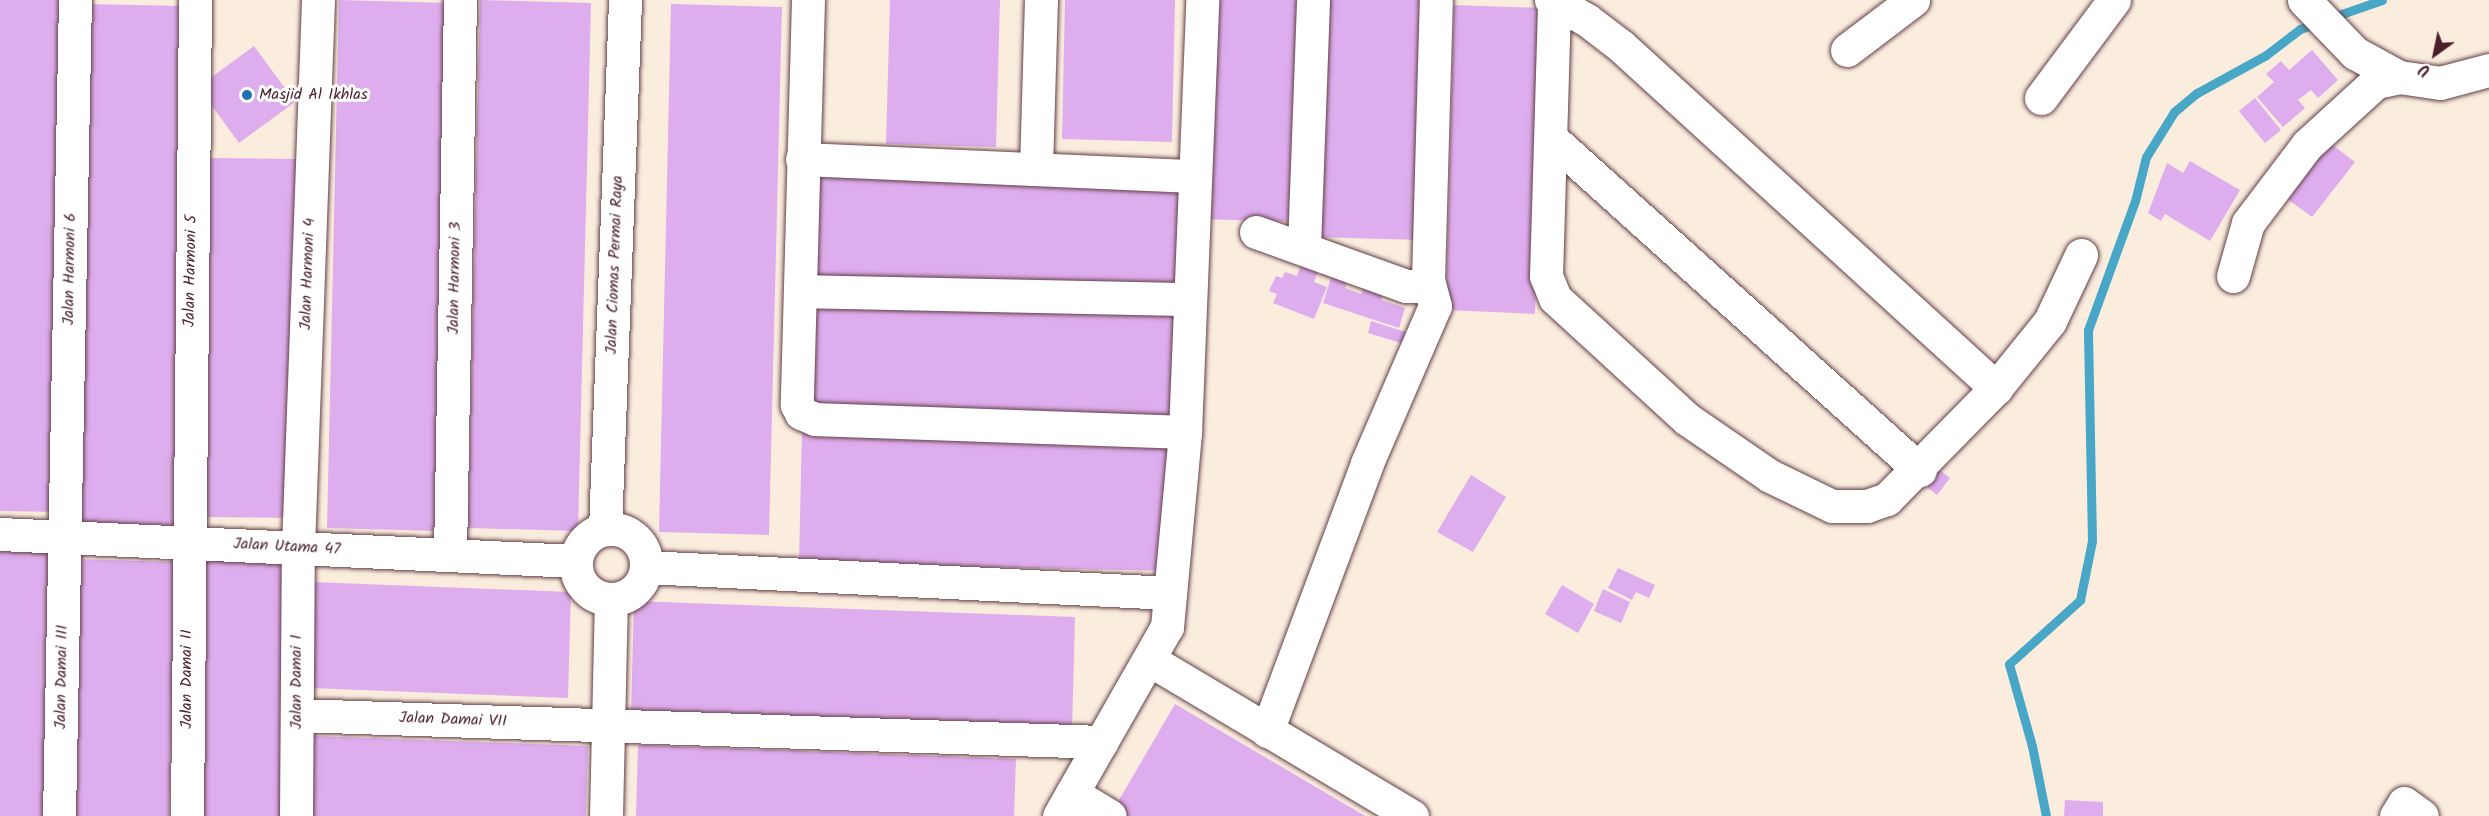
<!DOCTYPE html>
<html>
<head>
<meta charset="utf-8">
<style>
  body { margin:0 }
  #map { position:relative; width:2489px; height:816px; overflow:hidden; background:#faedde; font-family:Kalam,sans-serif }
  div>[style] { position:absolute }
  .stream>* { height:9px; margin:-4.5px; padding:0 4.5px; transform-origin:4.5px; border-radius:4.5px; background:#48a6c7 }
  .building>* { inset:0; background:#deadee }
  .roads { filter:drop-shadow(0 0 2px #643e46) drop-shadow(0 0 2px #643e46) }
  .minor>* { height:33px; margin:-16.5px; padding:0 16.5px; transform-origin:16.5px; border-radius:16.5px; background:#fff }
  .minor>.ring { margin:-16.5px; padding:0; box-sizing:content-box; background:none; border:33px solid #fff; border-radius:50% }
  .dots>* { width:16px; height:16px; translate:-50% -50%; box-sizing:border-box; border:3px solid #fff; border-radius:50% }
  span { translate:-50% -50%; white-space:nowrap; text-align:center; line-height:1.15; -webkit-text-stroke:6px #fff; paint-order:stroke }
  .poi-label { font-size:16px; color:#4a1f2b }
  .left { translate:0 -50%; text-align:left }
  .street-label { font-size:16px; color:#4a1f2b }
  .north { position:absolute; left:2405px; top:24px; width:60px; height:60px; -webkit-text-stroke:4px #fff; paint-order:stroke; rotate:213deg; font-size:16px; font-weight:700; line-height:24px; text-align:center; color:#4a1f2b }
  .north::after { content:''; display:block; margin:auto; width:21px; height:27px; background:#4a1f2b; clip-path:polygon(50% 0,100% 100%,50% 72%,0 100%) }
</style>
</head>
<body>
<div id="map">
  <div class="stream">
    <i style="left:2330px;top:18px;width:55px;rotate:-19.1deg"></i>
    <i style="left:2046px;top:816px;width:71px;rotate:-101.3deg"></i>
    <i style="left:2032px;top:746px;width:85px;rotate:-105.7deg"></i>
    <i style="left:2009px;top:664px;width:96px;rotate:-42deg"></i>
    <i style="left:2080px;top:600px;width:60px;rotate:-78.5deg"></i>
    <i style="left:2092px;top:541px;width:211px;rotate:-91.1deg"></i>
    <i style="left:2088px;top:330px;width:137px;rotate:-70deg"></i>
    <i style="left:2135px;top:201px;width:45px;rotate:-76deg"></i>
    <i style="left:2146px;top:157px;width:53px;rotate:-58.1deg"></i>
    <i style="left:2174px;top:112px;width:30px;rotate:-40deg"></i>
    <i style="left:2197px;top:93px;width:79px;rotate:-28.8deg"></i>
    <i style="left:2266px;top:55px;width:43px;rotate:-37.4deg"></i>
    <i style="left:2300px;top:29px;width:18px;rotate:-19deg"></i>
  </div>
  <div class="building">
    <i style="clip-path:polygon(0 0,63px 0,60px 512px,0 511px)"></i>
    <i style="clip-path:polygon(339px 0,449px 3px,437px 531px,327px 528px)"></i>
    <i style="clip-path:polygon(480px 0,591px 3px,578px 531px,468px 528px)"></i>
    <i style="clip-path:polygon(890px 0,1000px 0,996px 147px,886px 144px)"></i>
    <i style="clip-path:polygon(1065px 0,1175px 0,1172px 142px,1062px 139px)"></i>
    <i style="clip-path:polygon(1207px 0,1298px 0,1293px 222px,1202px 219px)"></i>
    <i style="clip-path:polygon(1316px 0,1427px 0,1422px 240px,1312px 237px)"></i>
    <i style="clip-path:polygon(86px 4px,185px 6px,175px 534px,76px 532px)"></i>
    <i style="clip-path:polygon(671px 4px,782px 7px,769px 535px,659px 532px)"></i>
    <i style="clip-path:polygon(1454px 5px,1544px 8px,1535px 314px,1446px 310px)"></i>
    <i style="clip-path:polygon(254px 46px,295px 102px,239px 143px,198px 87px)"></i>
    <i style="clip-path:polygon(2312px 50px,2338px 80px,2318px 98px,2311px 90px,2298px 100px,2305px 108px,2283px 127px,2257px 97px,2274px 82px,2266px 74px,2281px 61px,2289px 70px)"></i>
    <i style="clip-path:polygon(2255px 98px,2281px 130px,2265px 143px,2239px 111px)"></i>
    <i style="clip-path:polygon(2321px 136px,2355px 162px,2312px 217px,2278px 192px)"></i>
    <i style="clip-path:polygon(210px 158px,304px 159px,295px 518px,202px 517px)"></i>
    <i style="clip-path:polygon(2190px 161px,2240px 190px,2210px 241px,2165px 214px,2161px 221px,2148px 213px,2167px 163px,2183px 173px)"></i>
    <i style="clip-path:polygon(813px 177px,1181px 186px,1179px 289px,811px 280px)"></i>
    <i style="clip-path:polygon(1301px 265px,1318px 271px,1314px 282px,1327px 287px,1314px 319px,1273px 303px,1277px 294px,1269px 291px,1276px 276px,1282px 278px,1285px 272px,1297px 276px)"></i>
    <i style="clip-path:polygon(1325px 267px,1349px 275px,1345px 288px,1361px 294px,1365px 284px,1385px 291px,1381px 300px,1405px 308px,1399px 328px,1323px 303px,1331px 278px,1322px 275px)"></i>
    <i style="clip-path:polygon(813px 301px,1181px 311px,1179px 419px,811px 409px)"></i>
    <i style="clip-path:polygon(1371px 321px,1415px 335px,1411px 346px,1368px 333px)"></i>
    <i style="clip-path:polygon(802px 429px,1170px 438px,1167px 571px,799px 563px)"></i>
    <i style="clip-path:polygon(1934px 466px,1950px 478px,1937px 495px,1922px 483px)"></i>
    <i style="clip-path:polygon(1471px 475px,1506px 497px,1473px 552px,1437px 532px)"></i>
    <i style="clip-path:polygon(0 551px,55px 552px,48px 816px,0 816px)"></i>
    <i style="clip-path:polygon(196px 558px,289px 561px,283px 816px,190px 816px)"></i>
    <i style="clip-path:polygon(73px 559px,175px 562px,169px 816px,67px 816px)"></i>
    <i style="clip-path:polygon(1618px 568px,1655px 585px,1649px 598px,1636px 592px,1632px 600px,1608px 588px)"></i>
    <i style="clip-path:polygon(313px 582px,571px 592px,568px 698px,310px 688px)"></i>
    <i style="clip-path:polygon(1562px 585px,1594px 604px,1578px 633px,1545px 614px)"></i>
    <i style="clip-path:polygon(1603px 589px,1630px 602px,1621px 623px,1594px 611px)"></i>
    <i style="clip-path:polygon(634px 601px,1075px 617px,1072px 730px,631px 714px)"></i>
    <i style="clip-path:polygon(1175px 704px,1365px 816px,1120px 816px,1112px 812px)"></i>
    <i style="clip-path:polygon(313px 736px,588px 746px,586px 816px,311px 816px)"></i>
    <i style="clip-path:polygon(638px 745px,1016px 759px,1014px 816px,636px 816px)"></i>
    <i style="clip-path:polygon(2065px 800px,2103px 802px,2103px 816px,2064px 816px)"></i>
  </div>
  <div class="roads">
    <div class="minor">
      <i style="left:808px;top:0;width:405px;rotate:91.6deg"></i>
      <i style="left:797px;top:405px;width:9px;rotate:63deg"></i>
      <i style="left:801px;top:413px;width:15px;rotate:23deg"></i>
      <i style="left:815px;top:419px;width:370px;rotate:2deg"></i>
      <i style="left:1551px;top:0;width:41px;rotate:29.1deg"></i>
      <i style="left:1587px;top:20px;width:43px;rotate:37.4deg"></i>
      <i style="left:1621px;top:46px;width:508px;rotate:42.36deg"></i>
      <i style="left:1996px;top:388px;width:156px;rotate:134.5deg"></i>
      <i style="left:1887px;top:499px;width:21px;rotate:161deg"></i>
      <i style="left:1867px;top:506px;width:35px;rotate:180deg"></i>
      <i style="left:1832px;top:506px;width:69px;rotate:-154.2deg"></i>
      <i style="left:1770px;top:476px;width:101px;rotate:-145.5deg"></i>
      <i style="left:1687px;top:419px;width:179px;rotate:-137.5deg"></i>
      <i style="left:1555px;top:298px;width:24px;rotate:-112deg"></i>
      <i style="left:1546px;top:276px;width:274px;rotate:-88.3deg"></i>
      <i style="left:2304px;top:0;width:74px;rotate:46.1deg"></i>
      <i style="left:2355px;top:53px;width:50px;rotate:28.6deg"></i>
      <i style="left:2399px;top:77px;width:41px;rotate:8.3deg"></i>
      <i style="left:2440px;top:83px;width:51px;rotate:-14.9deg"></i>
      <i style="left:1847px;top:50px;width:83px;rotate:-37.1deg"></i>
      <i style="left:2041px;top:98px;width:122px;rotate:-53.3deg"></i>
      <i style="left:1552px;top:139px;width:495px;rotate:42deg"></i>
      <i style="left:802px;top:159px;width:393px;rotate:2.5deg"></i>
      <i style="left:1036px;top:168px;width:168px;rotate:-88.3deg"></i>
      <i style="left:1256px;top:232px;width:159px;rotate:19.8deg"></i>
      <i style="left:1406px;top:286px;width:12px"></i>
      <i style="left:1418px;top:286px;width:12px;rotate:-31deg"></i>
      <i style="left:1304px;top:247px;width:247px;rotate:-87.9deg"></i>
      <i style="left:2233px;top:276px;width:55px;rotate:-74.2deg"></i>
      <i style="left:2248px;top:223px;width:98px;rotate:-52.9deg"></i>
      <i style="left:2307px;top:145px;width:93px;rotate:-42.4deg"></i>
      <i style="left:2376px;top:82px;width:24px;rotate:-12deg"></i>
      <i style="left:800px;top:291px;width:390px;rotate:1.2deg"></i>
      <i style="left:1996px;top:388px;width:86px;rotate:-51.1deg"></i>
      <i style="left:2050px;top:321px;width:73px;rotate:-64.8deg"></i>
      <i class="ring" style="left:576px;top:529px;width:37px;height:37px"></i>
      <i style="left:605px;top:529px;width:529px;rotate:-87.83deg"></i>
      <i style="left:0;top:534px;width:576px;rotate:2.69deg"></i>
      <i style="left:450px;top:555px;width:555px;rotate:-88.97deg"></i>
      <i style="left:646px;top:567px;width:525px;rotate:2.84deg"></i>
      <i style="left:1150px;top:660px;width:305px;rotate:30.8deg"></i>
      <i style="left:297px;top:715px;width:805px;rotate:1.92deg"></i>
      <i style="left:1267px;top:731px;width:286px;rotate:-69.5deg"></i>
      <i style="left:1367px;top:463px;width:171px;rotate:-66.6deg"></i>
      <i style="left:1435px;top:306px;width:27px;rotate:-105deg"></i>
      <i style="left:1428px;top:280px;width:280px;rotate:-88.4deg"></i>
      <i style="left:1072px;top:793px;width:44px;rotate:31.2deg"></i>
      <i style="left:59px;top:816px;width:816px;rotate:-88.88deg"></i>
      <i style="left:187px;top:816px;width:816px;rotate:-89.44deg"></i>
      <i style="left:296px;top:816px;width:268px;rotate:-89.6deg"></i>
      <i style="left:298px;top:548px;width:548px;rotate:-87.91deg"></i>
      <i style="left:606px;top:816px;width:216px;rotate:-88.7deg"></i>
      <i style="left:1059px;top:816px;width:218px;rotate:-60.3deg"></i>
      <i style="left:1167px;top:627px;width:196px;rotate:-84.7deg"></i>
      <i style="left:1185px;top:432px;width:432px;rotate:-87.7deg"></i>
      <i style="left:2396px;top:816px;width:15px;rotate:-58deg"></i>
      <i style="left:2404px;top:803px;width:22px;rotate:36deg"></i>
    </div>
  </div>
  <div class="dots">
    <i style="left:247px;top:95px;background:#1f6fb2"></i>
  </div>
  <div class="poi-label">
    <span class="left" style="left:259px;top:95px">Masjid Al Ikhlas</span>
  </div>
  <div class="street-label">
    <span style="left:615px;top:265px;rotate:-88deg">Jalan Ciomas Permai Raya</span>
    <span style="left:70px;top:269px;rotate:-89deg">Jalan Harmoni 6</span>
    <span style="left:191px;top:271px;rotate:-89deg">Jalan Harmoni 5</span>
    <span style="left:308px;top:274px;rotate:-88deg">Jalan Harmoni 4</span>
    <span style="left:455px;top:278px;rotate:-89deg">Jalan Harmoni 3</span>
    <span style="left:287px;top:547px;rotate:3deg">Jalan Utama 47</span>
    <span style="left:62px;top:677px;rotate:-89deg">Jalan Damai III</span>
    <span style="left:187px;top:679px;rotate:-90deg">Jalan Damai II</span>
    <span style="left:297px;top:682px;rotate:-90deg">Jalan Damai I</span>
    <span style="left:453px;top:720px;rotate:2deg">Jalan Damai VII</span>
  </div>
  <div class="north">U</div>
</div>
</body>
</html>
